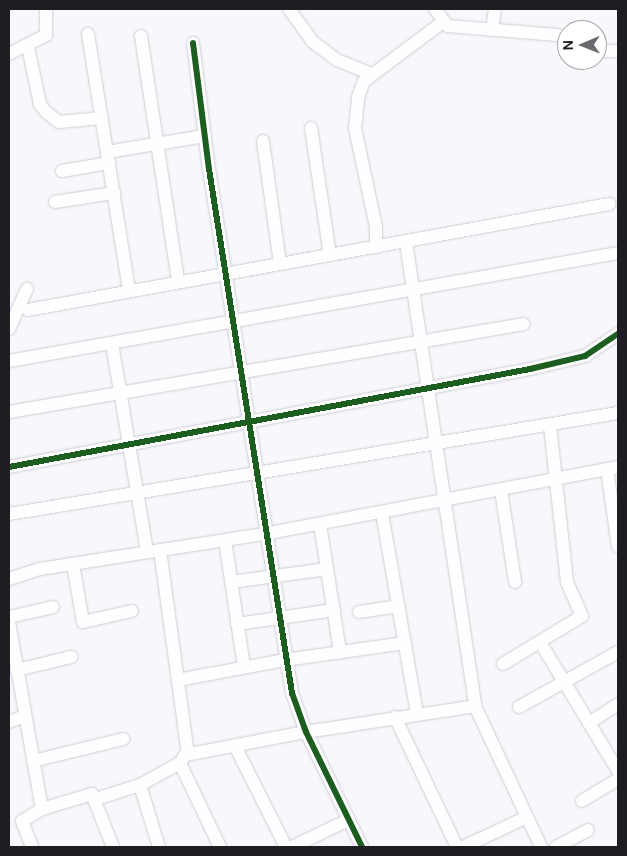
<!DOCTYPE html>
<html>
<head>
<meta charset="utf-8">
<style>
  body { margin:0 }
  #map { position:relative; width:627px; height:856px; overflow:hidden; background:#f7f7fc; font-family:"DM Sans",sans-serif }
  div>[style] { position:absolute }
  .roads { filter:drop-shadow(0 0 1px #ceced4) drop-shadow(0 0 1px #ceced4) }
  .minor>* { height:12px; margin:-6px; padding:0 6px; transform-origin:6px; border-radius:6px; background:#fefeff }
  .cycleway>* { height:6px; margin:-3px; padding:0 3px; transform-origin:3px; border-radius:3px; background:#1b5e20 }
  span { translate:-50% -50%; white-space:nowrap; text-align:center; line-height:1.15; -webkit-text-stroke:4px #fff; paint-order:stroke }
  .frame { position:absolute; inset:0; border:10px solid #1d1d23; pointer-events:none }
  .north { position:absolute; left:557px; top:20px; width:50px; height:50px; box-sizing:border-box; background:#fff; border:1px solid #a5a5a7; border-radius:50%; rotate:269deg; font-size:14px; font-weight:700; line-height:20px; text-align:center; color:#1d1d23 }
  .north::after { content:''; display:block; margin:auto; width:18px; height:22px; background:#69696f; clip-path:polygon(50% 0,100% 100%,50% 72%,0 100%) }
</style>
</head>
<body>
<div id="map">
  <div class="roads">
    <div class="minor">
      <i style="left:289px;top:9px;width:41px;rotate:54deg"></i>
      <i style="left:313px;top:42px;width:30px;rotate:37deg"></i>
      <i style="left:337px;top:60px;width:38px;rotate:22deg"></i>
      <i style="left:435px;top:9px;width:21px;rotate:53deg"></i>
      <i style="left:448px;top:26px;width:109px;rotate:4.7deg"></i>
      <i style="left:557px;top:35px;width:11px;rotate:22deg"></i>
      <i style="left:492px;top:30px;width:21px;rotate:-82deg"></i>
      <i style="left:88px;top:34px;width:260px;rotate:80.9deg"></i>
      <i style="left:141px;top:36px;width:248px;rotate:81.4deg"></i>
      <i style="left:193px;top:43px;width:127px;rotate:82.8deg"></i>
      <i style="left:209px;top:169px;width:531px;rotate:81deg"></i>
      <i style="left:292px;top:693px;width:41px;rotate:70.3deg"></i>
      <i style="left:306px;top:732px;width:128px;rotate:64deg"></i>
      <i style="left:28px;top:47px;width:58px;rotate:78.1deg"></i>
      <i style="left:40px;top:104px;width:10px;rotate:53deg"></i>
      <i style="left:46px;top:112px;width:16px;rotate:38deg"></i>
      <i style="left:59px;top:122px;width:43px;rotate:-5.3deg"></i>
      <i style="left:597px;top:51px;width:21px"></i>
      <i style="left:9px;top:54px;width:42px;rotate:-27.2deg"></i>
      <i style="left:46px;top:35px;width:26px;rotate:-90deg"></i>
      <i style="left:311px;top:128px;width:128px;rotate:81.5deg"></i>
      <i style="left:263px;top:141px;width:123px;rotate:82.1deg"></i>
      <i style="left:107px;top:152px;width:99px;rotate:-9.3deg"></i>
      <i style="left:62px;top:171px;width:48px;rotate:-9.7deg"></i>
      <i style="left:55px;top:202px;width:60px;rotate:-8.7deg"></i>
      <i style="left:406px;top:242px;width:469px;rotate:81.5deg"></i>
      <i style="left:475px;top:706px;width:156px;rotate:64.9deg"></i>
      <i style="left:376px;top:247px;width:20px;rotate:-90deg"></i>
      <i style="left:376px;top:227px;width:101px;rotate:-102deg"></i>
      <i style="left:355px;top:128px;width:31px;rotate:-84deg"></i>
      <i style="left:358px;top:97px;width:17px;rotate:-69deg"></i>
      <i style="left:364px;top:81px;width:99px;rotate:-36.8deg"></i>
      <i style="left:28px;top:310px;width:591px;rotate:-10.34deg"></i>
      <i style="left:9px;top:329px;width:44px;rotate:-65.8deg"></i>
      <i style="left:112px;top:344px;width:211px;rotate:80.4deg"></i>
      <i style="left:9px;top:361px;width:619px;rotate:-10.06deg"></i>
      <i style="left:9px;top:412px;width:522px;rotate:-9.7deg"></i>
      <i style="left:9px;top:467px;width:530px;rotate:-10.65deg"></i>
      <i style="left:530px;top:369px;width:57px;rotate:-13.3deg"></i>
      <i style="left:585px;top:356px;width:40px;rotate:-34deg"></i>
      <i style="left:607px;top:469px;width:78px;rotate:81.9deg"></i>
      <i style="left:501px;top:490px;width:93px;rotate:81.3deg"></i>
      <i style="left:382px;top:513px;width:204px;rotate:80.1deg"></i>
      <i style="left:9px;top:514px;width:617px;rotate:-9.42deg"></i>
      <i style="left:320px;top:524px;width:130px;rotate:81.1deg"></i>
      <i style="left:225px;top:540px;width:128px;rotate:81.5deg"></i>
      <i style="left:160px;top:550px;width:206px;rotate:82.2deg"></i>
      <i style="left:73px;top:564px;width:59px;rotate:80.2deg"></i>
      <i style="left:83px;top:622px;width:50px;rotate:-12.7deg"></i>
      <i style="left:9px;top:579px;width:33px;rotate:-18deg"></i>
      <i style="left:40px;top:569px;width:232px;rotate:-8.9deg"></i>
      <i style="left:269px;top:533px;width:355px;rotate:-10.7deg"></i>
      <i style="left:231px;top:582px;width:97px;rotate:-7.7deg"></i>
      <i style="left:359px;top:612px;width:40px;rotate:-8.5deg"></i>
      <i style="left:9px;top:617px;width:45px;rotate:-12.8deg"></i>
      <i style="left:9px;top:622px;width:190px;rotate:80deg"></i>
      <i style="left:42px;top:809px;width:23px;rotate:149deg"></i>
      <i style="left:22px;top:821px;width:28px;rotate:69deg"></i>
      <i style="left:237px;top:624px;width:98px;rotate:-8.2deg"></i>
      <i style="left:540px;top:642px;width:151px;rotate:58.8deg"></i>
      <i style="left:503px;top:664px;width:92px;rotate:-31.3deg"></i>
      <i style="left:582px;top:616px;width:37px;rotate:-114deg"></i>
      <i style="left:567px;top:582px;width:158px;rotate:-96.2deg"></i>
      <i style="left:17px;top:670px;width:56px;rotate:-13.5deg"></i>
      <i style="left:178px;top:680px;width:109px;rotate:-10.6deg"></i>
      <i style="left:285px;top:660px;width:121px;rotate:-8.1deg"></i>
      <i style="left:519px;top:707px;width:113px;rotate:-29.1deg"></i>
      <i style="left:395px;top:717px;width:144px;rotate:64.5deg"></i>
      <i style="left:9px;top:722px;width:17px;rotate:-21deg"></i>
      <i style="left:589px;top:723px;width:35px;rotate:-33deg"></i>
      <i style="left:235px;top:746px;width:113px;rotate:63.2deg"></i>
      <i style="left:33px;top:761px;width:93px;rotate:-13.7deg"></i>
      <i style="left:140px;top:785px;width:65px;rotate:73deg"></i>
      <i style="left:96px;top:799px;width:46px;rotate:-17.7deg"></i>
      <i style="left:140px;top:785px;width:46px;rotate:-28.8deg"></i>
      <i style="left:582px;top:801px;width:42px;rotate:-31.4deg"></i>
      <i style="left:42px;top:809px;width:52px;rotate:-16.7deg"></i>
      <i style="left:92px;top:794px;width:57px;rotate:68.4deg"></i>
      <i style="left:220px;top:847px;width:93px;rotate:-115.5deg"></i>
      <i style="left:180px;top:763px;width:9px;rotate:-58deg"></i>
      <i style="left:185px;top:755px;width:123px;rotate:-10.8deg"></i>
      <i style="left:306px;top:732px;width:171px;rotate:-8.7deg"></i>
      <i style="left:292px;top:847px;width:62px;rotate:-25.7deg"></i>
      <i style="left:463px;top:847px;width:71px;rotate:-25.1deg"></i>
      <i style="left:556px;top:847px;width:36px;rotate:-28deg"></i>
    </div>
  </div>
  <div class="cycleway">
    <i style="left:193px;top:43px;width:127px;rotate:82.8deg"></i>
    <i style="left:209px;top:169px;width:531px;rotate:81deg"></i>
    <i style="left:292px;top:693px;width:41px;rotate:70.3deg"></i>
    <i style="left:306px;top:732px;width:128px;rotate:64deg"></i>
    <i style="left:9px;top:467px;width:530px;rotate:-10.65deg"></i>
    <i style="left:530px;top:369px;width:57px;rotate:-13.3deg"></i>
    <i style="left:585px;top:356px;width:40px;rotate:-34deg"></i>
  </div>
  <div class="frame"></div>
  <div class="north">N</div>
</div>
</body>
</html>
